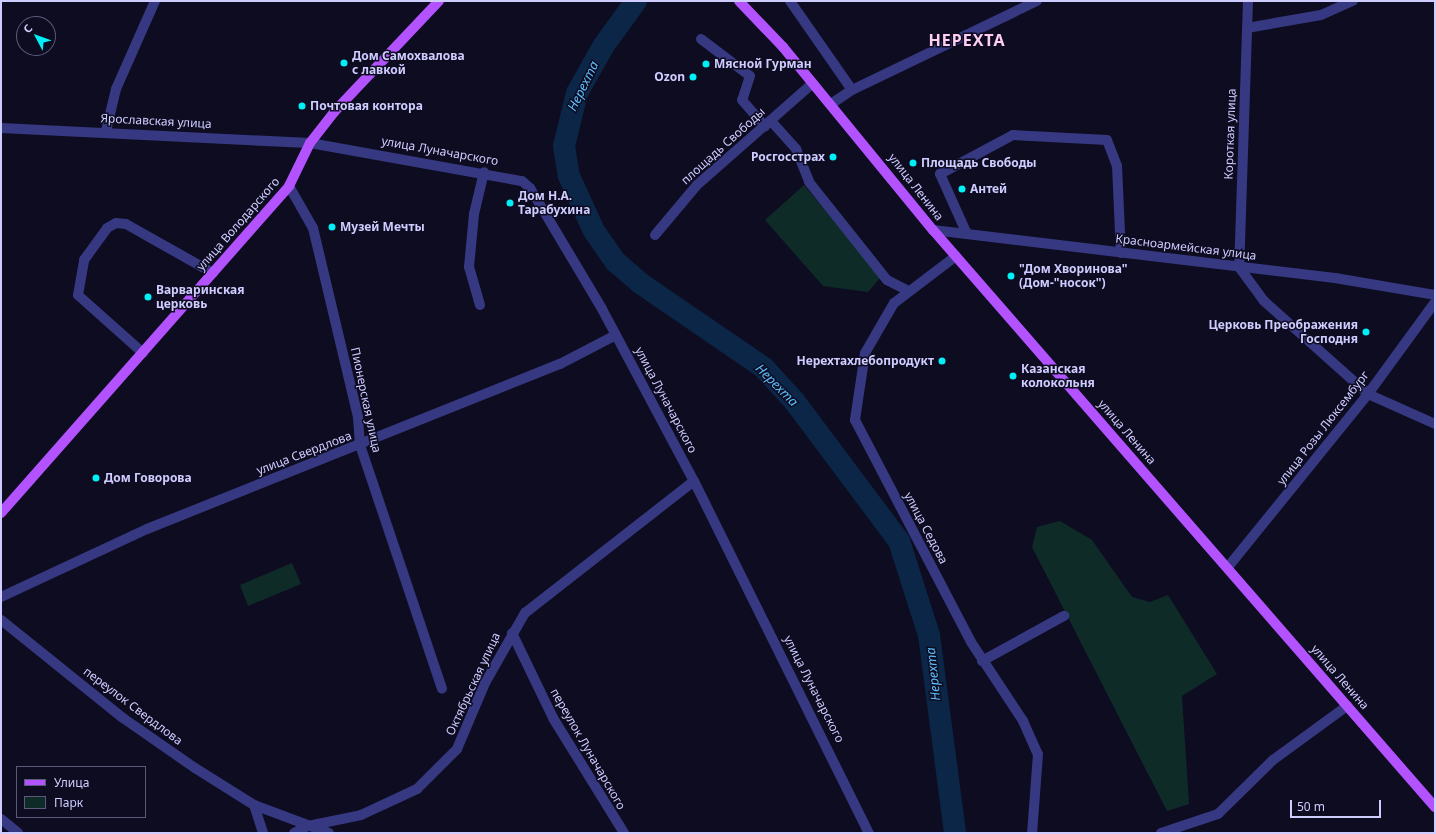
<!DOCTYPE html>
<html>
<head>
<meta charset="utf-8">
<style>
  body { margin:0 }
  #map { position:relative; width:1436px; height:834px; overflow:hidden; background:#0e0c21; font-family:"Noto Sans",sans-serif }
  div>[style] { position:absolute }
  .green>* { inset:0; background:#0f2b28 }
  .river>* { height:22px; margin:-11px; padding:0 11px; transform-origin:11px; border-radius:11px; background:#0b2647 }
  .minor>* { height:10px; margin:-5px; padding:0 5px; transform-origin:5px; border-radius:5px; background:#363981 }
  .major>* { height:10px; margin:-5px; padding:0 5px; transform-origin:5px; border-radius:5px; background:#b353ff }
  .dots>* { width:11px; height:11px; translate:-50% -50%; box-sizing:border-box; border:2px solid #0e0c21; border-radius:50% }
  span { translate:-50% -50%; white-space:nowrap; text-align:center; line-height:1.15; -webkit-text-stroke:3px #0e0c21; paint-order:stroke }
  .poi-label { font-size:12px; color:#cfccff; font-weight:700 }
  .left { translate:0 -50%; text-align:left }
  .right { translate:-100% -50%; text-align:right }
  .street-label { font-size:12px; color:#cfccff }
  .water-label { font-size:13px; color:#5abfff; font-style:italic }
  .district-label { font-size:16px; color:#ffcef1; font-weight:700; letter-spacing:1px }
  .frame { position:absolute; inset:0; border:2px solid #cfccff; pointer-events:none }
  .legend { position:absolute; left:16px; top:766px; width:130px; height:52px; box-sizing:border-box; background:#0e0c21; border:1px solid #5b597a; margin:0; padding:5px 7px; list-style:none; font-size:12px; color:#cfccff }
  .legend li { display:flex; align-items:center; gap:8px; height:20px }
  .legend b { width:20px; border:1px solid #5b597a }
  .north { position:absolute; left:16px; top:16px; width:40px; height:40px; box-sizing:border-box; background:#0e0c21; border:1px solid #5b597a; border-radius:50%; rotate:311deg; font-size:11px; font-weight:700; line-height:16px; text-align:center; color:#cfccff }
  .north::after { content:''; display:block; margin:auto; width:14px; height:18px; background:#00f0f7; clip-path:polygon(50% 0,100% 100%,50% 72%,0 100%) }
  .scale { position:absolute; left:1290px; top:800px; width:91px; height:18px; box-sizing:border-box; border:2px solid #cfccff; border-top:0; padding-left:5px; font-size:12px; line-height:14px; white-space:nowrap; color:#cfccff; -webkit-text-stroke:3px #0e0c21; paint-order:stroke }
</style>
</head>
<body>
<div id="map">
  <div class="green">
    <i style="clip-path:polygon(804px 185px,881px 277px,868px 292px,823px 286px,765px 220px)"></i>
    <i style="clip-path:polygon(1060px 521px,1092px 540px,1132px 597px,1150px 602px,1168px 595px,1217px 674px,1182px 696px,1189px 804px,1167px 811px,1032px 547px,1037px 527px)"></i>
    <i style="clip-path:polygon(292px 563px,301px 584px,248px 606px,240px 585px)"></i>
  </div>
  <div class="river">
    <i style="left:636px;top:1px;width:54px;rotate:126deg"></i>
    <i style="left:604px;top:45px;width:55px;rotate:119.4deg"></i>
    <i style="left:577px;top:93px;width:55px;rotate:103.8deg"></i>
    <i style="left:564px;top:146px;width:30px;rotate:81deg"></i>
    <i style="left:569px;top:176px;width:60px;rotate:65.6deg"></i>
    <i style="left:594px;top:231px;width:38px;rotate:55deg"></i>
    <i style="left:616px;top:262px;width:32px;rotate:41deg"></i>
    <i style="left:640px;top:283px;width:150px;rotate:34.4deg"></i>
    <i style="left:764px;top:368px;width:46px;rotate:47.6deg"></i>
    <i style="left:795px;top:402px;width:174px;rotate:53.2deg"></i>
    <i style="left:899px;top:541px;width:99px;rotate:72.3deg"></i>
    <i style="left:929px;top:635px;width:200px;rotate:82.5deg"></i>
  </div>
  <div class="minor">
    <i style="left:790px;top:1px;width:108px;rotate:55.1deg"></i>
    <i style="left:1248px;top:1px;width:266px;rotate:91.9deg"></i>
    <i style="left:1239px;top:267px;width:42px;rotate:53.7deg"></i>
    <i style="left:1264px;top:301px;width:140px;rotate:41.8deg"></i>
    <i style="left:1368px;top:394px;width:73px;rotate:24.1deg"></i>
    <i style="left:1247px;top:28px;width:75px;rotate:-10deg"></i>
    <i style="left:1321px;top:15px;width:35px;rotate:-24deg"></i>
    <i style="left:701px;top:39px;width:61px;rotate:37.1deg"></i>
    <i style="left:750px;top:76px;width:25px;rotate:108deg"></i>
    <i style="left:742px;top:100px;width:35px;rotate:49deg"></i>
    <i style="left:831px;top:104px;width:25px;rotate:-34deg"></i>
    <i style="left:852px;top:90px;width:205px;rotate:-25.7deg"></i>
    <i style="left:771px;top:121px;width:38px;rotate:48deg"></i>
    <i style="left:796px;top:149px;width:35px;rotate:68deg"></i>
    <i style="left:809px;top:182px;width:125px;rotate:51.5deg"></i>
    <i style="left:887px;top:280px;width:25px;rotate:27deg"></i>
    <i style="left:1px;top:128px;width:309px;rotate:2.8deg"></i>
    <i style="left:310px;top:143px;width:215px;rotate:10.2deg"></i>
    <i style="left:522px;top:181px;width:11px;rotate:41deg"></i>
    <i style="left:530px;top:188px;width:141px;rotate:59.2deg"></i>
    <i style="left:602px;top:309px;width:195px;rotate:61.9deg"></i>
    <i style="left:694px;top:481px;width:393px;rotate:63.6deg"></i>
    <i style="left:106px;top:131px;width:43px;rotate:-76.6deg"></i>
    <i style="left:116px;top:89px;width:96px;rotate:-66.1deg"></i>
    <i style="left:289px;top:186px;width:48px;rotate:60.3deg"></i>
    <i style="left:313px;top:228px;width:194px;rotate:76.6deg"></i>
    <i style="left:358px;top:417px;width:28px;rotate:86deg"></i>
    <i style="left:360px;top:445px;width:257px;rotate:71.4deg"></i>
    <i style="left:933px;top:230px;width:405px;rotate:6.8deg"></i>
    <i style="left:1335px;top:278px;width:101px;rotate:9.6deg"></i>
    <i style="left:967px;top:234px;width:66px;rotate:-114.2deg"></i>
    <i style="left:940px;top:174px;width:83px;rotate:-28.1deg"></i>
    <i style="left:1013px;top:135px;width:94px;rotate:3deg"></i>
    <i style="left:1107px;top:140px;width:28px;rotate:69deg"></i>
    <i style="left:1117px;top:166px;width:87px;rotate:87.4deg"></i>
    <i style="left:655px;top:235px;width:65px;rotate:-50deg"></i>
    <i style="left:697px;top:185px;width:154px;rotate:-41.3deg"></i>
    <i style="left:956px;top:256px;width:78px;rotate:142.8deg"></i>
    <i style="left:894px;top:303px;width:58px;rotate:120.1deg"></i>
    <i style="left:865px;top:353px;width:68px;rotate:98.5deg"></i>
    <i style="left:855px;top:420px;width:250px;rotate:62.4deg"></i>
    <i style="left:971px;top:642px;width:95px;rotate:56.6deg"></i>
    <i style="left:1023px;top:721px;width:36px;rotate:66deg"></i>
    <i style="left:1038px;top:754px;width:79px;rotate:94.3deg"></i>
    <i style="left:480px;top:305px;width:40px;rotate:-106deg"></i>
    <i style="left:469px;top:267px;width:53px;rotate:-84.6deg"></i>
    <i style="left:474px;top:214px;width:43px;rotate:-76.6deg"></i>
    <i style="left:143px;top:353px;width:87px;rotate:-138.3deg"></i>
    <i style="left:78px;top:295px;width:36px;rotate:-80deg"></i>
    <i style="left:84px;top:260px;width:39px;rotate:-54deg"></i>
    <i style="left:107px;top:228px;width:10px;rotate:-29deg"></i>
    <i style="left:116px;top:223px;width:10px;rotate:6deg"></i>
    <i style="left:126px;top:224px;width:100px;rotate:29.4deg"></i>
    <i style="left:1228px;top:567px;width:223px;rotate:-51deg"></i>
    <i style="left:1368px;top:394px;width:114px;rotate:-53.9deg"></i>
    <i style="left:1px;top:597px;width:161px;rotate:-25deg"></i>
    <i style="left:147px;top:529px;width:445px;rotate:-21.8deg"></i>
    <i style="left:560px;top:364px;width:63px;rotate:-27.4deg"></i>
    <i style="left:1px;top:620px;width:156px;rotate:38.8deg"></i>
    <i style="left:123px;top:718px;width:88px;rotate:34.8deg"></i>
    <i style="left:195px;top:768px;width:70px;rotate:32.1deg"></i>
    <i style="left:254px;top:805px;width:80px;rotate:20.5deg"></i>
    <i style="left:512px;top:633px;width:94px;rotate:64.2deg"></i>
    <i style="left:553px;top:718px;width:135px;rotate:58.3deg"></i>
    <i style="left:982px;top:661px;width:94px;rotate:-28.8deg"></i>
    <i style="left:254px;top:805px;width:29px;rotate:72deg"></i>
    <i style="left:1px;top:819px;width:22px;rotate:39deg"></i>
    <i style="left:294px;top:833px;width:16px;rotate:-27deg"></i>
    <i style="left:308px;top:826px;width:54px;rotate:-11.7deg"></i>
    <i style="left:361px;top:815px;width:62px;rotate:-24.9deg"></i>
    <i style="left:417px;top:789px;width:57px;rotate:-45deg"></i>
    <i style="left:457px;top:749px;width:72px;rotate:-67deg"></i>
    <i style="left:485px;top:683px;width:81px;rotate:-60.3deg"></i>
    <i style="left:525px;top:613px;width:214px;rotate:-38deg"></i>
    <i style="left:1161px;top:833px;width:60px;rotate:-18.4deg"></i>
    <i style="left:1218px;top:814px;width:77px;rotate:-44.5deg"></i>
    <i style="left:1273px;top:760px;width:92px;rotate:-36.1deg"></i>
  </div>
  <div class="major">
    <i style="left:739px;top:1px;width:64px;rotate:46.3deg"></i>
    <i style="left:783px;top:47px;width:237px;rotate:50.7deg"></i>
    <i style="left:933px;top:230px;width:765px;rotate:48.98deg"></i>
    <i style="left:1px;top:513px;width:436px;rotate:-48.6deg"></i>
    <i style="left:289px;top:186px;width:48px;rotate:-64deg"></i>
    <i style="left:310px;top:143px;width:39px;rotate:-52deg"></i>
    <i style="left:334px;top:112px;width:153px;rotate:-46.6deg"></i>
  </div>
  <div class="dots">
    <i style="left:344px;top:63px;background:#00f0f7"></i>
    <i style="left:706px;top:64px;background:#00f0f7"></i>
    <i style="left:693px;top:77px;background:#00f0f7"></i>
    <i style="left:302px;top:106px;background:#00f0f7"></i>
    <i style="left:833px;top:157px;background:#00f0f7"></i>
    <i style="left:913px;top:163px;background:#00f0f7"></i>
    <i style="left:962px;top:189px;background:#00f0f7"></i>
    <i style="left:510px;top:203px;background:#00f0f7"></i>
    <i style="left:332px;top:227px;background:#00f0f7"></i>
    <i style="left:1011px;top:276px;background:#00f0f7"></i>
    <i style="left:148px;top:297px;background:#00f0f7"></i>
    <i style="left:1366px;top:332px;background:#00f0f7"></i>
    <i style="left:942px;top:361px;background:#00f0f7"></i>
    <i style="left:1013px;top:376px;background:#00f0f7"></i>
    <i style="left:96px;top:478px;background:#00f0f7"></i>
  </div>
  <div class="poi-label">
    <span class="left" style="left:352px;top:63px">Дом Самохвалова<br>с лавкой</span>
    <span class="left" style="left:714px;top:64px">Мясной Гурман</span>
    <span class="right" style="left:685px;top:77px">Ozon</span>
    <span class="left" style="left:310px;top:106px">Почтовая контора</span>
    <span class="right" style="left:825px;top:157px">Росгосстрах</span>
    <span class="left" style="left:921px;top:163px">Площадь Свободы</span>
    <span class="left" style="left:970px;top:189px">Антей</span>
    <span class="left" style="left:518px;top:203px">Дом Н.А.<br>Тарабухина</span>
    <span class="left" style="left:340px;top:227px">Музей Мечты</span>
    <span class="left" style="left:1019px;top:276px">"Дом Хворинова"<br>(Дом-"носок")</span>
    <span class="left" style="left:156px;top:297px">Варваринская<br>церковь</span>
    <span class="right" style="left:1358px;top:332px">Церковь Преображения<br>Господня</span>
    <span class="right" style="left:934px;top:361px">Нерехтахлебопродукт</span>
    <span class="left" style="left:1021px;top:376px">Казанская<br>колокольня</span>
    <span class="left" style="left:104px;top:478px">Дом Говорова</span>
  </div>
  <div class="street-label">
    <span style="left:156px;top:121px;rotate:3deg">Ярославская улица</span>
    <span style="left:1230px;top:134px;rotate:-88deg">Короткая улица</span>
    <span style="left:723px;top:146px;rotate:-42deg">площадь Свободы</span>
    <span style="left:440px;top:151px;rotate:10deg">улица Луначарского</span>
    <span style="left:916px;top:187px;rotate:52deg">улица Ленина</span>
    <span style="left:238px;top:224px;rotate:-49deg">улица Володарского</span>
    <span style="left:1186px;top:247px;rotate:7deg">Красноармейская улица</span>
    <span style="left:366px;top:400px;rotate:78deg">Пионерская улица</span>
    <span style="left:666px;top:400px;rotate:62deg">улица Луначарского</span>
    <span style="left:1323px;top:428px;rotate:-52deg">улица Розы Люксембург</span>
    <span style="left:1127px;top:432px;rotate:49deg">улица Ленина</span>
    <span style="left:304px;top:453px;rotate:-21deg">улица Свердлова</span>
    <span style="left:926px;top:528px;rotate:62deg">улица Седова</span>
    <span style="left:1340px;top:677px;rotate:49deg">улица Ленина</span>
    <span style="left:473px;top:684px;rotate:-65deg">Октябрьская улица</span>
    <span style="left:814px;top:689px;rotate:63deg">улица Луначарского</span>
    <span style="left:133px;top:706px;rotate:37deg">переулок Свердлова</span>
    <span style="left:588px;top:749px;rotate:60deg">переулок Луначарского</span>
  </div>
  <div class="water-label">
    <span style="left:583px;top:86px;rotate:-64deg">Нерехта</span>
    <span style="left:777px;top:385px;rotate:45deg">Нерехта</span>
    <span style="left:933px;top:674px;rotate:-96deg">Нерехта</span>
  </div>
  <div class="district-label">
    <span style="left:967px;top:40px">НЕРЕХТА</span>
  </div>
  <div class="frame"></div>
  <ul class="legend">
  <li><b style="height:5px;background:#b353ff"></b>Улица</li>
  <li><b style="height:11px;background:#0f2b28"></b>Парк</li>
  </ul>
  <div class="north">С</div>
  <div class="scale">50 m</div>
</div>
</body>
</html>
